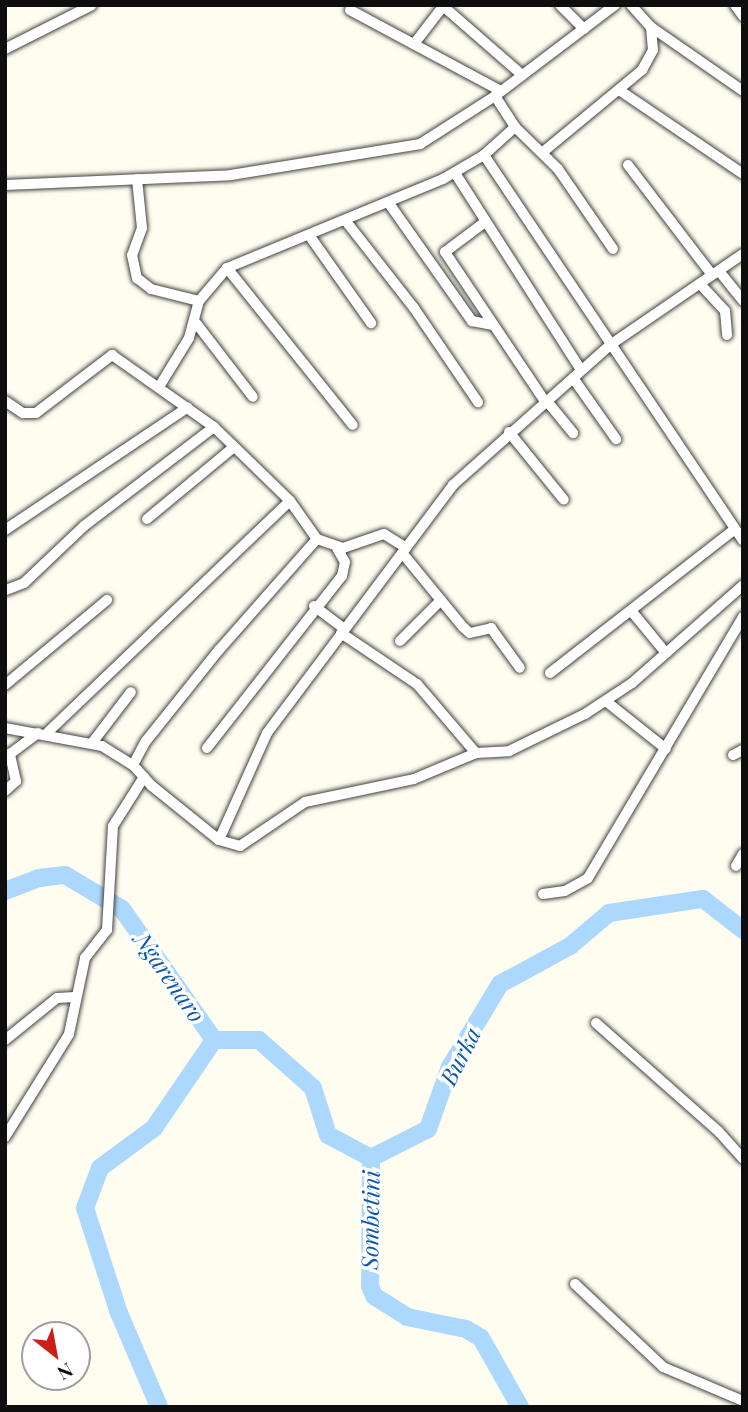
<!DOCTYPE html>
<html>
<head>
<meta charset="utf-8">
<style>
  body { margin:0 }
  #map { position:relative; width:748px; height:1412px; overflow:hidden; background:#fffdef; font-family:"Playfair Display",serif }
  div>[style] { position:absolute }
  .river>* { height:18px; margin:-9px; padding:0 9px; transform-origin:9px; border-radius:9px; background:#add8fd }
  .roads { filter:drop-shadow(0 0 2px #414141) drop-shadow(0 0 2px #414141) }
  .street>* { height:10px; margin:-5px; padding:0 5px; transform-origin:5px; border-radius:5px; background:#fff }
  span { translate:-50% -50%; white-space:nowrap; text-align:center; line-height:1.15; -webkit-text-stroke:7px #fff; paint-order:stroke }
  .water-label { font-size:23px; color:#0958ad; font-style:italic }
  .frame { position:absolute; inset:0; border:7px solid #0e0e0e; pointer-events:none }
  .north { position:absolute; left:21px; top:1321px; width:70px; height:70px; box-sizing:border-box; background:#fff; border:2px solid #9f9f9f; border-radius:50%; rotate:149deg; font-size:19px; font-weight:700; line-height:28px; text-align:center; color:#0e0e0e }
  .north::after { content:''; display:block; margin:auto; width:24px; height:32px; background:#cd1e17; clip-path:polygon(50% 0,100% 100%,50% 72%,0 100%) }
</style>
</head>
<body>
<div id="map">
  <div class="river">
    <i style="left:5px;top:891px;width:36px;rotate:-21deg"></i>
    <i style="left:39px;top:878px;width:26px;rotate:-7deg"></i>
    <i style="left:65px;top:875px;width:66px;rotate:30.8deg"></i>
    <i style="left:122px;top:909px;width:160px;rotate:54.9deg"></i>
    <i style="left:214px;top:1040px;width:107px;rotate:124.3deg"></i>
    <i style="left:154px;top:1128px;width:67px;rotate:143.5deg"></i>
    <i style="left:100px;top:1168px;width:43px;rotate:110.6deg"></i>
    <i style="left:85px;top:1208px;width:110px;rotate:72.1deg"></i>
    <i style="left:119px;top:1313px;width:102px;rotate:66.9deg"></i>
    <i style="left:214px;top:1040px;width:45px"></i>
    <i style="left:259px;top:1040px;width:72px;rotate:41.6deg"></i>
    <i style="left:313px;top:1088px;width:49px;rotate:72.3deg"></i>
    <i style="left:328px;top:1135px;width:49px;rotate:28.1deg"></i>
    <i style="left:371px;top:1158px;width:64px;rotate:-27deg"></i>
    <i style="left:428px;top:1129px;width:66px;rotate:-70.5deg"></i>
    <i style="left:450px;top:1067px;width:97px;rotate:-58.9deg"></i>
    <i style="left:500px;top:984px;width:80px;rotate:-28.5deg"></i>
    <i style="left:570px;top:946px;width:51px;rotate:-40.2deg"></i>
    <i style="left:609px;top:913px;width:95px;rotate:-8.5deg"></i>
    <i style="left:703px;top:899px;width:51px;rotate:37.8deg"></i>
    <i style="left:371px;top:1158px;width:128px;rotate:90.4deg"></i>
    <i style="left:370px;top:1286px;width:11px;rotate:68deg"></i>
    <i style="left:374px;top:1296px;width:39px;rotate:32deg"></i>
    <i style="left:407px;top:1317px;width:60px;rotate:11.5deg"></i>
    <i style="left:466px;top:1329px;width:17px;rotate:31deg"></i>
    <i style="left:481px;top:1338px;width:79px;rotate:60.5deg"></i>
  </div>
  <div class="roads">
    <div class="street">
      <i style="left:560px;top:5px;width:34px;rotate:45deg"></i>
      <i style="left:631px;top:5px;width:30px;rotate:48deg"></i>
      <i style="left:651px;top:27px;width:112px;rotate:34.8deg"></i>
      <i style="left:735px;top:5px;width:14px;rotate:54deg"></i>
      <i style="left:443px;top:6px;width:105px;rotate:41.1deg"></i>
      <i style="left:350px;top:10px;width:171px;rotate:28.2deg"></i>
      <i style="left:414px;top:44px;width:49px;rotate:-52.4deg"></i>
      <i style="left:5px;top:49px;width:97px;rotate:-26.8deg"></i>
      <i style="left:619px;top:90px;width:150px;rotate:34.1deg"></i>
      <i style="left:495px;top:96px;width:37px;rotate:57deg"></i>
      <i style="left:515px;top:127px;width:60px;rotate:44.3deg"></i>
      <i style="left:558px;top:169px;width:97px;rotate:55.5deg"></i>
      <i style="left:543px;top:152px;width:129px;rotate:-39.6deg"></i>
      <i style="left:642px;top:70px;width:23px;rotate:-61deg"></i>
      <i style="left:653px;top:50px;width:23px;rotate:-95deg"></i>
      <i style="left:484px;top:155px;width:464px;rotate:56.1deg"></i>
      <i style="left:628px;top:165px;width:138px;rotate:52.6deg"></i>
      <i style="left:455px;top:173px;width:234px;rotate:57.4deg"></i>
      <i style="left:137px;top:179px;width:49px;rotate:84.2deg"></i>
      <i style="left:142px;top:228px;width:29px;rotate:110deg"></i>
      <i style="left:132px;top:255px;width:24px;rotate:78deg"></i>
      <i style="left:137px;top:278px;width:18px;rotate:38deg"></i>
      <i style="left:151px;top:289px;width:49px;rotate:14deg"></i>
      <i style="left:5px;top:185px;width:226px;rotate:-2.5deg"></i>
      <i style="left:231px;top:175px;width:192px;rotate:-9.3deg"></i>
      <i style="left:420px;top:144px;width:89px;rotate:-32.6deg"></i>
      <i style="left:495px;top:96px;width:151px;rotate:-37.2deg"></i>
      <i style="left:388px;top:202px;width:146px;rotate:54.8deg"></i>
      <i style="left:472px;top:321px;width:20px;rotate:11deg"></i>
      <i style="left:345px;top:220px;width:112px;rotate:51.9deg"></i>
      <i style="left:414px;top:308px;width:114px;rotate:55.8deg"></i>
      <i style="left:485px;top:222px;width:50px;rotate:143.1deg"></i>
      <i style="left:445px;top:252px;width:178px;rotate:56.2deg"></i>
      <i style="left:309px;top:235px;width:108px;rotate:54.8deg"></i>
      <i style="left:227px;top:268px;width:201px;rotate:51.3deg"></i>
      <i style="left:719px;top:271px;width:38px;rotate:51deg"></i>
      <i style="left:700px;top:284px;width:37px;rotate:47deg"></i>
      <i style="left:725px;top:311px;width:24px;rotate:85deg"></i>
      <i style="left:196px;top:323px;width:93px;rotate:52.4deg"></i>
      <i style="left:573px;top:378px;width:75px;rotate:54.8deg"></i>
      <i style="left:159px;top:387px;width:57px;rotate:-58.5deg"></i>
      <i style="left:189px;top:338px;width:38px;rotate:-75deg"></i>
      <i style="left:199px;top:301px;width:43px;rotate:-49.7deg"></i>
      <i style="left:227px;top:268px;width:234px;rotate:-22.4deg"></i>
      <i style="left:443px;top:179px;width:48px;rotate:-30.3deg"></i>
      <i style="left:484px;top:155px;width:42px;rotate:-42.1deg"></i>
      <i style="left:546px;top:400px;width:43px;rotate:50.7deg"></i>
      <i style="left:5px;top:401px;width:22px;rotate:34deg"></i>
      <i style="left:23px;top:413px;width:13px"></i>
      <i style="left:36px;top:413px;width:96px;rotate:-37.3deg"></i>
      <i style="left:112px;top:355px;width:125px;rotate:35.2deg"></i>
      <i style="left:214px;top:427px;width:106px;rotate:44.2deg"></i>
      <i style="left:290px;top:501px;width:47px;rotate:54.6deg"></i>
      <i style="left:317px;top:539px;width:28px;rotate:19deg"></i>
      <i style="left:343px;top:548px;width:43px;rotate:-18.9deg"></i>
      <i style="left:384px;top:534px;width:26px;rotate:32deg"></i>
      <i style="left:509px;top:432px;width:87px;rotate:51deg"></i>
      <i style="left:147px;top:519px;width:113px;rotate:-39.6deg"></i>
      <i style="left:5px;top:530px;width:220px;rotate:-33.9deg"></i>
      <i style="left:403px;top:554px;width:94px;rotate:50.6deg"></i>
      <i style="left:463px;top:627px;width:9px;rotate:41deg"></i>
      <i style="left:470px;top:633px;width:22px;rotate:-13deg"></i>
      <i style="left:491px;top:628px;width:49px;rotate:54.1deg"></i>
      <i style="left:6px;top:590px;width:19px;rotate:-21deg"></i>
      <i style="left:24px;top:583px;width:83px;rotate:-43.5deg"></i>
      <i style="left:84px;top:526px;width:163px;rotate:-37.3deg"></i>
      <i style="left:314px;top:606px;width:38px;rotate:37deg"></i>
      <i style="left:633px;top:613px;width:52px;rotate:50.5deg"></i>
      <i style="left:341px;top:633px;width:92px;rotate:33.9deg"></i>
      <i style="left:417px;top:684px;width:91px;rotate:49.5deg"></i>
      <i style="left:400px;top:641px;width:58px;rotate:-45deg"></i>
      <i style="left:550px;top:673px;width:234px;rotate:-37.9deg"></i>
      <i style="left:5px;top:685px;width:133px;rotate:-39.8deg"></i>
      <i style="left:607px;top:702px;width:75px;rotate:38.5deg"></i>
      <i style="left:5px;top:728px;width:99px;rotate:10.5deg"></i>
      <i style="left:102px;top:746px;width:36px;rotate:32deg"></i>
      <i style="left:133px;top:765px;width:28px;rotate:48deg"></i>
      <i style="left:152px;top:786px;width:86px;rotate:38.9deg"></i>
      <i style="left:219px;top:840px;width:22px;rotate:16deg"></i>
      <i style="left:240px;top:846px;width:78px;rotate:-34.1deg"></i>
      <i style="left:305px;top:802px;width:111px;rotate:-11.9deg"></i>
      <i style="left:414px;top:779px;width:67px;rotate:-22.8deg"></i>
      <i style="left:476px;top:753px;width:33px;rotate:-3deg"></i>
      <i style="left:509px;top:751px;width:85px;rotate:-26deg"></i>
      <i style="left:585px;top:714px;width:56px;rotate:-33.4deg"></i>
      <i style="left:632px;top:683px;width:148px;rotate:-41.4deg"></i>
      <i style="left:47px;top:733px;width:336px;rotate:-43.7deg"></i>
      <i style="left:92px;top:743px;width:64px;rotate:-52.6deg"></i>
      <i style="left:207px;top:748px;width:219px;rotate:-51.9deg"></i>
      <i style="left:342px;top:576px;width:14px;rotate:-78deg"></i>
      <i style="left:345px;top:562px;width:16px;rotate:-120deg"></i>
      <i style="left:733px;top:755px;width:11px;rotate:-27deg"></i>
      <i style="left:133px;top:765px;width:27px;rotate:-62deg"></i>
      <i style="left:146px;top:741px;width:117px;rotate:-51.3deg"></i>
      <i style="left:219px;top:650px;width:148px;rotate:-48.6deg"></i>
      <i style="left:5px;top:791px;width:15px;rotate:-42deg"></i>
      <i style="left:16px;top:781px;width:28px;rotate:-103deg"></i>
      <i style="left:10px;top:754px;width:35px;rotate:-37deg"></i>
      <i style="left:219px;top:840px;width:117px;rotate:-65.8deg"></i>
      <i style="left:267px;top:733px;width:310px;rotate:-53.1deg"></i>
      <i style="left:453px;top:485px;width:210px;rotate:-41.7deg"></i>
      <i style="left:610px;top:345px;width:161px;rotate:-34.4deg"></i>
      <i style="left:736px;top:866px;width:14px;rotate:-60deg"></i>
      <i style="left:543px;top:894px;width:22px;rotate:-8deg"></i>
      <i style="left:565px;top:891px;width:26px;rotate:-29deg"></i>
      <i style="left:588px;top:878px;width:304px;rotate:-59.3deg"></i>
      <i style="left:596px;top:1023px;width:164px;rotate:41.5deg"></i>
      <i style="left:719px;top:1132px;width:36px;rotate:48deg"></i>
      <i style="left:5px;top:1040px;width:67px;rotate:-38.9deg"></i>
      <i style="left:57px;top:998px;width:18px;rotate:-3deg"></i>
      <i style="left:5px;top:1137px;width:121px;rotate:-58.1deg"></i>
      <i style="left:69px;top:1034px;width:78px;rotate:-78.1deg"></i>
      <i style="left:85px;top:958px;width:36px;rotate:-52deg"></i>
      <i style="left:107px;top:930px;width:104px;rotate:-86.7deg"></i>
      <i style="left:113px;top:826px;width:58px;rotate:-57.7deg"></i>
      <i style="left:575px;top:1284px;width:121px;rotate:43.3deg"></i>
      <i style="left:663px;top:1367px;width:87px;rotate:23deg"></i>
    </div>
  </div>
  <div class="water-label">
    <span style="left:170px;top:977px;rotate:55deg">Ngarenaro</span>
    <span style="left:460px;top:1056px;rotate:-63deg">Burka</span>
    <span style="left:370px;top:1220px;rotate:-89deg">Sombetini</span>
  </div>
  <div class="frame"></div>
  <div class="north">N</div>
</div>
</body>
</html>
